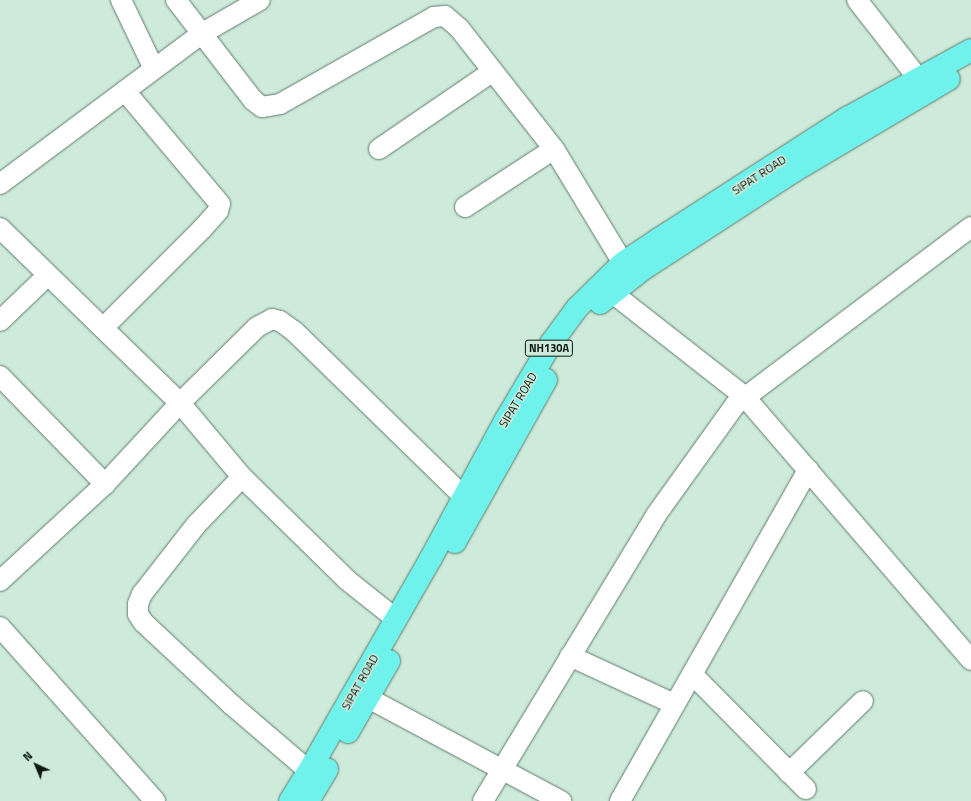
<!DOCTYPE html>
<html>
<head>
<meta charset="utf-8">
<style>
  body { margin:0 }
  #map { position:relative; width:971px; height:801px; overflow:hidden; background:#cdeada; font-family:"Titillium Web",sans-serif }
  div>[style] { position:absolute }
  .roads { filter:drop-shadow(0 0 1px #627c6d) drop-shadow(0 0 1px #627c6d) }
  .minor>* { height:20px; margin:-10px; padding:0 10px; transform-origin:10px; border-radius:10px; background:#fff }
  .trunk>* { height:22px; margin:-11px; padding:0 11px; transform-origin:11px; border-radius:11px; background:#70f2ec }
  span { translate:-50% -50%; white-space:nowrap; text-align:center; line-height:1.15; -webkit-text-stroke:3px #cdeada; paint-order:stroke }
  .shield-label span { padding:1px 3px; background:#cdeada; border:1px solid; border-radius:3px; -webkit-text-stroke-width:0 }
  .shield-label { font-size:11px; color:#0e1813; font-weight:700 }
  .street-label { font-size:12px; color:#0e1813 }
  .north { position:absolute; left:16px; top:745px; width:40px; height:40px; -webkit-text-stroke:3px #cdeada; paint-order:stroke; rotate:316deg; font-size:11px; font-weight:700; line-height:16px; text-align:center; color:#0e1813 }
  .north::after { content:''; display:block; margin:auto; width:14px; height:18px; background:#0e1813; clip-path:polygon(50% 0,100% 100%,50% 72%,0 100%) }
</style>
</head>
<body>
<div id="map">
  <div class="roads">
    <div class="minor">
      <i style="left:121px;top:0;width:76px;rotate:64.4deg"></i>
      <i style="left:176px;top:0;width:126px;rotate:52.4deg"></i>
      <i style="left:253px;top:100px;width:11px;rotate:38deg"></i>
      <i style="left:262px;top:107px;width:18px;rotate:-9deg"></i>
      <i style="left:280px;top:104px;width:177px;rotate:-29.5deg"></i>
      <i style="left:434px;top:17px;width:11px;rotate:-5deg"></i>
      <i style="left:445px;top:16px;width:18px;rotate:41deg"></i>
      <i style="left:459px;top:28px;width:154px;rotate:51.9deg"></i>
      <i style="left:554px;top:149px;width:133px;rotate:58.8deg"></i>
      <i style="left:857px;top:0;width:115px;rotate:52deg"></i>
      <i style="left:379px;top:149px;width:137px;rotate:-34.3deg"></i>
      <i style="left:0;top:184px;width:251px;rotate:-36.7deg"></i>
      <i style="left:201px;top:34px;width:68px;rotate:-30deg"></i>
      <i style="left:465px;top:207px;width:106px;rotate:-33.1deg"></i>
      <i style="left:0;top:228px;width:251px;rotate:44.2deg"></i>
      <i style="left:180px;top:403px;width:97px;rotate:50deg"></i>
      <i style="left:242px;top:477px;width:147px;rotate:44.4deg"></i>
      <i style="left:347px;top:580px;width:63px;rotate:38.5deg"></i>
      <i style="left:601px;top:284px;width:183px;rotate:38.1deg"></i>
      <i style="left:745px;top:397px;width:347px;rotate:49.3deg"></i>
      <i style="left:0;top:321px;width:66px;rotate:-43.8deg"></i>
      <i style="left:103px;top:328px;width:140px;rotate:-45deg"></i>
      <i style="left:202px;top:229px;width:24px;rotate:-48deg"></i>
      <i style="left:218px;top:211px;width:7px;rotate:-74deg"></i>
      <i style="left:220px;top:204px;width:148px;rotate:-130.1deg"></i>
      <i style="left:0;top:376px;width:151px;rotate:45.8deg"></i>
      <i style="left:242px;top:477px;width:66px;rotate:133.8deg"></i>
      <i style="left:196px;top:525px;width:88px;rotate:128deg"></i>
      <i style="left:142px;top:594px;width:11px;rotate:112deg"></i>
      <i style="left:138px;top:604px;width:10px;rotate:90deg"></i>
      <i style="left:138px;top:614px;width:9px;rotate:58deg"></i>
      <i style="left:143px;top:622px;width:122px;rotate:43deg"></i>
      <i style="left:232px;top:705px;width:101px;rotate:40.6deg"></i>
      <i style="left:0;top:581px;width:143px;rotate:-42.7deg"></i>
      <i style="left:105px;top:484px;width:110px;rotate:-47.2deg"></i>
      <i style="left:180px;top:403px;width:108px;rotate:-44.6deg"></i>
      <i style="left:257px;top:327px;width:17px;rotate:-28deg"></i>
      <i style="left:272px;top:319px;width:8px;rotate:14deg"></i>
      <i style="left:280px;top:321px;width:17px;rotate:36deg"></i>
      <i style="left:294px;top:331px;width:236px;rotate:44.3deg"></i>
      <i style="left:0;top:627px;width:233px;rotate:48.3deg"></i>
      <i style="left:570px;top:656px;width:115px;rotate:24.8deg"></i>
      <i style="left:692px;top:674px;width:162px;rotate:45.3deg"></i>
      <i style="left:355px;top:691px;width:234px;rotate:28.1deg"></i>
      <i style="left:789px;top:773px;width:103px;rotate:-44.2deg"></i>
      <i style="left:483px;top:801px;width:334px;rotate:-58.8deg"></i>
      <i style="left:656px;top:515px;width:135px;rotate:-54.3deg"></i>
      <i style="left:735px;top:405px;width:296px;rotate:-37deg"></i>
      <i style="left:620px;top:801px;width:381px;rotate:-60.4deg"></i>
    </div>
    <div class="trunk">
      <i style="left:600px;top:303px;width:55px;rotate:-38.3deg"></i>
      <i style="left:643px;top:269px;width:180px;rotate:-33deg"></i>
      <i style="left:794px;top:171px;width:180px;rotate:-30.7deg"></i>
      <i style="left:455px;top:542px;width:186px;rotate:-60.7deg"></i>
      <i style="left:348px;top:732px;width:82px;rotate:-60deg"></i>
      <i style="left:290px;top:801px;width:36px;rotate:-58deg"></i>
      <i style="left:309px;top:771px;width:245px;rotate:-60.2deg"></i>
      <i style="left:431px;top:558px;width:156px;rotate:-61.6deg"></i>
      <i style="left:505px;top:421px;width:92px;rotate:-59.3deg"></i>
      <i style="left:552px;top:342px;width:42px;rotate:-53.7deg"></i>
      <i style="left:577px;top:308px;width:64px;rotate:-44.4deg"></i>
      <i style="left:623px;top:263px;width:43px;rotate:-33.7deg"></i>
      <i style="left:659px;top:239px;width:224px;rotate:-32.8deg"></i>
      <i style="left:847px;top:118px;width:141px;rotate:-28.7deg"></i>
      <i style="left:308px;top:801px;width:37px;rotate:-59deg"></i>
    </div>
  </div>
  <div class="shield-label">
    <span style="left:549px;top:348px">NH130A</span>
  </div>
  <div class="street-label">
    <span style="left:759px;top:175px;rotate:-33deg">SIPAT ROAD</span>
    <span style="left:518px;top:400px;rotate:-59deg">SIPAT ROAD</span>
    <span style="left:360px;top:682px;rotate:-60deg">SIPAT ROAD</span>
  </div>
  <div class="north">N</div>
</div>
</body>
</html>
